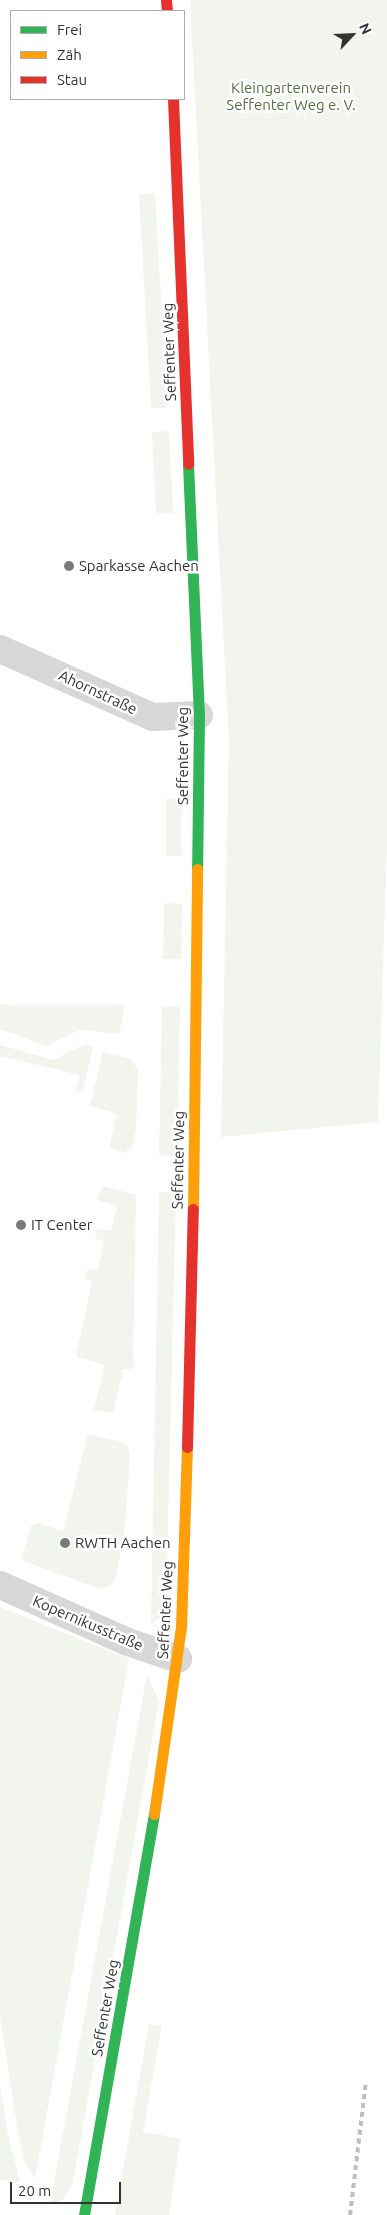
<!DOCTYPE html>
<html>
<head>
<meta charset="utf-8">
<style>
  body { margin:0 }
  #map { position:relative; width:387px; height:2215px; overflow:hidden; background:#fff; font-family:Ubuntu,sans-serif }
  div>[style] { position:absolute }
  .green>* { inset:0; background:#f1f5ed }
  .street>* { height:28px; margin:-14px; padding:0 14px; transform-origin:14px; border-radius:14px; background:#d7d7d7 }
  .fast>* { height:11px; margin:-5.5px; padding:0 5.5px; transform-origin:5.5px; border-radius:5.5px; background:#30b455 }
  .slow>* { height:11px; margin:-5.5px; padding:0 5.5px; transform-origin:5.5px; border-radius:5.5px; background:#ff9f0a }
  .jam>* { height:11px; margin:-5.5px; padding:0 5.5px; transform-origin:5.5px; border-radius:5.5px; background:#e5322d }
  .rail>* { height:4px; margin-top:-2px; transform-origin:0; background:repeating-linear-gradient(90deg,#bebebe 0 5px,transparent 0 9px) }
  .dots>* { width:14px; height:14px; translate:-50% -50%; box-sizing:border-box; border:2px solid #fff; border-radius:50% }
  span { translate:-50% -50%; white-space:nowrap; text-align:center; line-height:1.15; -webkit-text-stroke:5px #fff; paint-order:stroke }
  .park-label { font-size:15px; color:#56703f }
  .street-label { font-size:15px; color:#333 }
  .poi-label { font-size:15px; color:#333 }
  .left { translate:0 -50%; text-align:left }
  .legend { position:absolute; left:10px; top:10px; width:175px; height:90px; box-sizing:border-box; background:#fff; border:1px solid #adadad; margin:0; padding:6px 9px; list-style:none; font-size:15px; color:#333 }
  .legend li { display:flex; align-items:center; gap:10px; height:25px }
  .legend b { width:25px; border:1px solid #adadad }
  .north { position:absolute; left:327px; top:10px; width:50px; height:50px; -webkit-text-stroke:4px #fff; paint-order:stroke; rotate:65deg; font-size:14px; font-weight:700; line-height:20px; text-align:center; color:#333 }
  .north::after { content:''; display:block; margin:auto; width:18px; height:22px; background:#333; clip-path:polygon(50% 0,100% 100%,50% 72%,0 100%) }
  .scale { position:absolute; left:10px; top:2182px; width:111px; height:22px; box-sizing:border-box; border:2px solid #333; border-top:0; padding-left:6px; font-size:15px; line-height:18px; white-space:nowrap; color:#333; -webkit-text-stroke:4px #fff; paint-order:stroke }
</style>
</head>
<body>
<div id="map">
  <div class="green">
    <i style="clip-path:polygon(190px 0,387px 0,387px 842px,378px 1122px,221px 1137px,229px 742px)"></i>
    <i style="clip-path:polygon(155px 193px,167px 408px,151px 408px,139px 194px)"></i>
    <i style="clip-path:polygon(169px 431px,173px 513px,156px 513px,152px 432px)"></i>
    <i style="clip-path:polygon(166px 799px,181px 799px,181px 856px,166px 856px)"></i>
    <i style="clip-path:polygon(164px 903px,182px 904px,181px 959px,163px 959px)"></i>
    <i style="clip-path:polygon(0 1004px,10px 1005px,125px 1005px,119px 1034px,79px 1030px,46px 1046px,0 1029px)"></i>
    <i style="clip-path:polygon(162px 1006px,180px 1007px,177px 1156px,159px 1155px)"></i>
    <i style="clip-path:polygon(85px 1044px,93px 1046px,83px 1091px,75px 1093px,80px 1075px,0 1056px,0 1045px,53px 1060px)"></i>
    <i style="clip-path:polygon(103px 1052px,131px 1059px,138px 1070px,136px 1130px,133px 1144px,125px 1153px,109px 1147px,117px 1114px,90px 1106px)"></i>
    <i style="clip-path:polygon(103px 1186px,136px 1195px,133px 1368px,123px 1370px,113px 1413px,94px 1410px,105px 1365px,76px 1357px,92px 1281px,85px 1279px,88px 1269px,97px 1271px,104px 1241px,95px 1238px,97px 1228px,111px 1231px,117px 1206px,97px 1200px)"></i>
    <i style="clip-path:polygon(159px 1192px,176px 1193px,166px 1605px,162px 1616px,151px 1625px)"></i>
    <i style="clip-path:polygon(88px 1434px,122px 1442px,128px 1447px,130px 1457px,124px 1537px,115px 1579px,111px 1585px,101px 1589px,21px 1560px,31px 1526px,38px 1523px,63px 1531px)"></i>
    <i style="clip-path:polygon(0 1607px,129px 1659px,35px 2179px,25px 2162px,19px 2139px,0 2016px)"></i>
    <i style="clip-path:polygon(147px 1675px,159px 1701px,73px 2182px,66px 2196px,55px 2205px,50px 2204px)"></i>
    <i style="clip-path:polygon(149px 2024px,162px 2025px,143px 2132px,180px 2138px,169px 2215px,115px 2215px)"></i>
    <i style="clip-path:polygon(0 2084px,8px 2134px,20px 2182px,0 2180px)"></i>
  </div>
  <div class="street">
    <i style="left:0;top:649px;width:167px;rotate:24deg"></i>
    <i style="left:153px;top:717px;width:46px;rotate:-2.5deg"></i>
    <i style="left:0;top:1585px;width:140px;rotate:24deg"></i>
    <i style="left:128px;top:1642px;width:53px;rotate:18.8deg"></i>
  </div>
  <div class="fast">
    <i style="left:188px;top:464px;width:251px;rotate:87.5deg"></i>
    <i style="left:199px;top:715px;width:154px;rotate:90.7deg"></i>
    <i style="left:84px;top:2215px;width:407px;rotate:-80.1deg"></i>
  </div>
  <div class="slow">
    <i style="left:193px;top:1209px;width:340px;rotate:-89.3deg"></i>
    <i style="left:154px;top:1814px;width:189px;rotate:-81.8deg"></i>
    <i style="left:181px;top:1627px;width:180px;rotate:-88.1deg"></i>
  </div>
  <div class="jam">
    <i style="left:166px;top:0;width:11px;rotate:85deg"></i>
    <i style="left:173px;top:99px;width:365px;rotate:87.6deg"></i>
    <i style="left:187px;top:1447px;width:238px;rotate:-88.6deg"></i>
  </div>
  <div class="rail">
    <i style="left:350px;top:2215px;width:135px;rotate:-83.2deg"></i>
  </div>
  <div class="dots">
    <i style="left:69px;top:566px;background:#7a7a7a"></i>
    <i style="left:21px;top:1225px;background:#7a7a7a"></i>
    <i style="left:65px;top:1543px;background:#7a7a7a"></i>
  </div>
  <div class="park-label">
    <span style="left:291px;top:96px">Kleingartenverein<br>Seffenter Weg e. V.</span>
  </div>
  <div class="street-label">
    <span style="left:169px;top:352px;rotate:-92deg">Seffenter Weg</span>
    <span style="left:98px;top:692px;rotate:25deg">Ahornstraße</span>
    <span style="left:183px;top:756px;rotate:-90deg">Seffenter Weg</span>
    <span style="left:178px;top:1160px;rotate:-89deg">Seffenter Weg</span>
    <span style="left:165px;top:1610px;rotate:-87deg">Seffenter Weg</span>
    <span style="left:88px;top:1623px;rotate:23deg">Kopernikusstraße</span>
    <span style="left:105px;top:2008px;rotate:-80deg">Seffenter Weg</span>
  </div>
  <div class="poi-label">
    <span class="left" style="left:79px;top:566px">Sparkasse Aachen</span>
    <span class="left" style="left:31px;top:1225px">IT Center</span>
    <span class="left" style="left:75px;top:1543px">RWTH Aachen</span>
  </div>
  <ul class="legend">
  <li><b style="height:6px;background:#30b455"></b>Frei</li>
  <li><b style="height:6px;background:#ff9f0a"></b>Zäh</li>
  <li><b style="height:6px;background:#e5322d"></b>Stau</li>
  </ul>
  <div class="north">N</div>
  <div class="scale">20 m</div>
</div>
</body>
</html>
